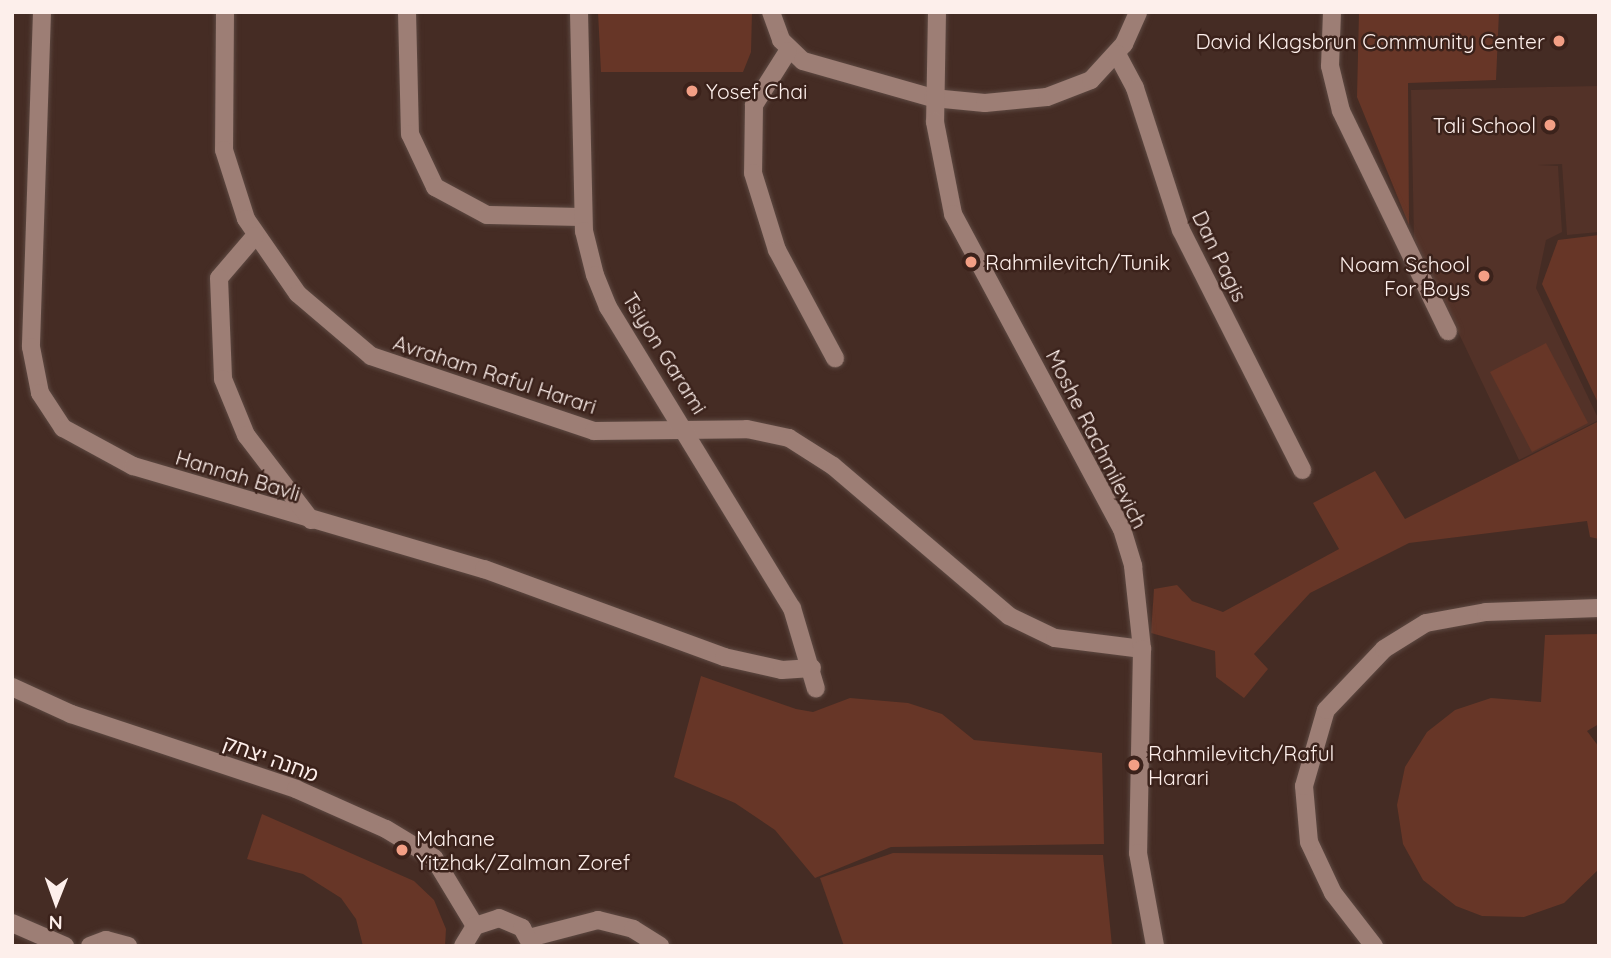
<!DOCTYPE html>
<html>
<head>
<meta charset="utf-8">
<style>
  body { margin:0 }
  #map { position:relative; width:1611px; height:958px; overflow:hidden; background:#452c24; font-family:Quicksand,"Noto Sans Hebrew",sans-serif }
  div>[style] { position:absolute }
  .built>* { inset:0; background:#533228 }
  .green>* { inset:0; background:#673627 }
  .roads { filter:drop-shadow(0 0 2px #5d4942) drop-shadow(0 0 2px #5d4942) }
  .minor>* { height:18px; margin:-9px; padding:0 9px; transform-origin:9px; border-radius:9px; background:#9d7e75 }
  .dots>* { width:19px; height:19px; translate:-50% -50%; box-sizing:border-box; border:4px solid #3b221b; border-radius:50% }
  span { translate:-50% -50%; white-space:nowrap; text-align:center; line-height:1.15; -webkit-text-stroke:5px #3b221b; paint-order:stroke }
  .poi-label { font-size:21px; color:#fdefeb }
  .right { translate:-100% -50%; text-align:right }
  .left { translate:0 -50%; text-align:left }
  .street-label { font-size:21px; color:#fdefeb }
  .frame { position:absolute; inset:0; border:14px solid #fdefeb; pointer-events:none }
  .north { position:absolute; left:21px; top:867px; width:70px; height:70px; -webkit-text-stroke:5px #3b221b; paint-order:stroke; rotate:181deg; font-size:19px; font-weight:700; line-height:28px; text-align:center; color:#fdefeb }
  .north::after { content:''; display:block; margin:auto; width:24px; height:32px; background:#fdefeb; clip-path:polygon(50% 0,100% 100%,50% 72%,0 100%) }
</style>
</head>
<body>
<div id="map">
  <div class="built">
    <i style="clip-path:polygon(1599px 86px,1599px 232px,1567px 235px,1562px 164px,1537px 165px,1558px 166px,1562px 232px,1546px 240px,1536px 288px,1599px 420px,1519px 460px,1414px 239px,1411px 90px)"></i>
  </div>
  <div class="green">
    <i style="clip-path:polygon(598px 12px,752px 12px,751px 52px,743px 72px,601px 72px)"></i>
    <i style="clip-path:polygon(1359px 12px,1499px 12px,1496px 80px,1408px 83px,1409px 225px,1357px 97px)"></i>
    <i style="clip-path:polygon(1599px 235px,1599px 405px,1542px 284px,1558px 240px)"></i>
    <i style="clip-path:polygon(1546px 343px,1588px 423px,1532px 452px,1490px 372px)"></i>
    <i style="clip-path:polygon(1599px 421px,1599px 539px,1590px 537px,1587px 521px,1409px 543px,1310px 593px,1254px 654px,1268px 669px,1244px 698px,1216px 677px,1215px 651px,1151px 633px,1154px 589px,1177px 585px,1192px 601px,1223px 612px,1339px 549px,1313px 503px,1375px 471px,1405px 519px)"></i>
    <i style="clip-path:polygon(1599px 634px,1599px 724px,1587px 731px,1599px 747px,1599px 869px,1564px 903px,1524px 917px,1482px 916px,1456px 906px,1423px 880px,1403px 844px,1397px 805px,1405px 767px,1427px 732px,1455px 710px,1491px 698px,1541px 702px,1545px 635px)"></i>
    <i style="clip-path:polygon(701px 676px,796px 709px,813px 712px,850px 698px,908px 703px,942px 714px,974px 740px,1102px 753px,1104px 844px,891px 847px,815px 878px,775px 830px,735px 803px,674px 777px)"></i>
    <i style="clip-path:polygon(262px 814px,414px 881px,434px 900px,446px 929px,445px 946px,363px 946px,356px 919px,341px 898px,303px 874px,247px 859px)"></i>
    <i style="clip-path:polygon(893px 853px,1103px 855px,1112px 946px,844px 946px,820px 878px)"></i>
  </div>
  <div class="roads">
    <div class="minor">
      <i style="left:42px;top:12px;width:335px;rotate:91.9deg"></i>
      <i style="left:31px;top:347px;width:47px;rotate:78.9deg"></i>
      <i style="left:40px;top:393px;width:42px;rotate:56.7deg"></i>
      <i style="left:63px;top:428px;width:80px;rotate:28.5deg"></i>
      <i style="left:133px;top:466px;width:366px;rotate:16.4deg"></i>
      <i style="left:484px;top:569px;width:256px;rotate:20.1deg"></i>
      <i style="left:724px;top:657px;width:59px;rotate:12.6deg"></i>
      <i style="left:782px;top:670px;width:30px;rotate:-4deg"></i>
      <i style="left:225px;top:12px;width:138px;rotate:90.4deg"></i>
      <i style="left:224px;top:150px;width:72px;rotate:72.3deg"></i>
      <i style="left:246px;top:219px;width:91px;rotate:55.3deg"></i>
      <i style="left:298px;top:294px;width:96px;rotate:40.3deg"></i>
      <i style="left:371px;top:356px;width:235px;rotate:18.6deg"></i>
      <i style="left:594px;top:431px;width:153px;rotate:-0.7deg"></i>
      <i style="left:747px;top:429px;width:43px;rotate:12.1deg"></i>
      <i style="left:789px;top:438px;width:52px;rotate:32.5deg"></i>
      <i style="left:833px;top:466px;width:231px;rotate:40.4deg"></i>
      <i style="left:1009px;top:616px;width:51px;rotate:25.6deg"></i>
      <i style="left:1055px;top:638px;width:88px;rotate:7.2deg"></i>
      <i style="left:407px;top:12px;width:122px;rotate:88.6deg"></i>
      <i style="left:410px;top:134px;width:59px;rotate:64.7deg"></i>
      <i style="left:435px;top:187px;width:59px;rotate:28.3deg"></i>
      <i style="left:487px;top:215px;width:96px;rotate:1.2deg"></i>
      <i style="left:579px;top:12px;width:219px;rotate:88.7deg"></i>
      <i style="left:584px;top:231px;width:45px;rotate:76deg"></i>
      <i style="left:595px;top:275px;width:35px;rotate:68deg"></i>
      <i style="left:608px;top:307px;width:353px;rotate:58.6deg"></i>
      <i style="left:792px;top:608px;width:84px;rotate:73.5deg"></i>
      <i style="left:771px;top:12px;width:30px;rotate:70deg"></i>
      <i style="left:781px;top:40px;width:30px;rotate:44deg"></i>
      <i style="left:803px;top:61px;width:135px;rotate:15.9deg"></i>
      <i style="left:933px;top:98px;width:52px;rotate:5.5deg"></i>
      <i style="left:985px;top:103px;width:62px;rotate:-5.5deg"></i>
      <i style="left:1047px;top:97px;width:47px;rotate:-21.1deg"></i>
      <i style="left:1091px;top:80px;width:49px;rotate:-47.5deg"></i>
      <i style="left:1124px;top:44px;width:35px;rotate:-66deg"></i>
      <i style="left:937px;top:12px;width:110px;rotate:91deg"></i>
      <i style="left:935px;top:122px;width:94px;rotate:78.9deg"></i>
      <i style="left:953px;top:214px;width:357px;rotate:61.8deg"></i>
      <i style="left:1122px;top:529px;width:39px;rotate:73deg"></i>
      <i style="left:1133px;top:566px;width:83px;rotate:83.8deg"></i>
      <i style="left:1142px;top:649px;width:204px;rotate:91.1deg"></i>
      <i style="left:1138px;top:853px;width:95px;rotate:79.6deg"></i>
      <i style="left:1332px;top:12px;width:54px;rotate:92.1deg"></i>
      <i style="left:1330px;top:66px;width:46px;rotate:76.3deg"></i>
      <i style="left:1341px;top:111px;width:245px;rotate:64.1deg"></i>
      <i style="left:788px;top:51px;width:64px;rotate:122.2deg"></i>
      <i style="left:754px;top:105px;width:68px;rotate:90.8deg"></i>
      <i style="left:753px;top:173px;width:81px;rotate:72.7deg"></i>
      <i style="left:777px;top:250px;width:123px;rotate:61.8deg"></i>
      <i style="left:1117px;top:54px;width:38px;rotate:62deg"></i>
      <i style="left:1135px;top:88px;width:149px;rotate:72.1deg"></i>
      <i style="left:1181px;top:230px;width:269px;rotate:63.2deg"></i>
      <i style="left:255px;top:236px;width:55px;rotate:130.6deg"></i>
      <i style="left:219px;top:278px;width:101px;rotate:87.7deg"></i>
      <i style="left:223px;top:379px;width:61px;rotate:67.7deg"></i>
      <i style="left:246px;top:435px;width:107px;rotate:52.6deg"></i>
      <i style="left:12px;top:687px;width:65px;rotate:24.6deg"></i>
      <i style="left:71px;top:714px;width:237px;rotate:18.4deg"></i>
      <i style="left:296px;top:789px;width:98px;rotate:24deg"></i>
      <i style="left:386px;top:829px;width:56px;rotate:31.1deg"></i>
      <i style="left:434px;top:858px;width:79px;rotate:58.9deg"></i>
      <i style="left:12px;top:923px;width:58px;rotate:23.5deg"></i>
      <i style="left:529px;top:938px;width:71px;rotate:-14.6deg"></i>
      <i style="left:598px;top:920px;width:36px;rotate:14deg"></i>
      <i style="left:633px;top:929px;width:32px;rotate:32deg"></i>
      <i style="left:90px;top:946px;width:17px;rotate:-21deg"></i>
      <i style="left:106px;top:940px;width:23px;rotate:15deg"></i>
      <i style="left:463px;top:946px;width:23px;rotate:-59deg"></i>
      <i style="left:475px;top:926px;width:25px;rotate:-18deg"></i>
      <i style="left:499px;top:918px;width:25px;rotate:23deg"></i>
      <i style="left:522px;top:928px;width:21px;rotate:61deg"></i>
      <i style="left:1374px;top:946px;width:67px;rotate:-127.7deg"></i>
      <i style="left:1333px;top:893px;width:56px;rotate:-115.2deg"></i>
      <i style="left:1309px;top:842px;width:56px;rotate:-95.1deg"></i>
      <i style="left:1304px;top:786px;width:79px;rotate:-73.9deg"></i>
      <i style="left:1326px;top:710px;width:84px;rotate:-46.4deg"></i>
      <i style="left:1384px;top:649px;width:49px;rotate:-31.8deg"></i>
      <i style="left:1426px;top:623px;width:61px;rotate:-10.4deg"></i>
      <i style="left:1486px;top:612px;width:113px;rotate:-2deg"></i>
    </div>
  </div>
  <div class="dots">
    <i style="left:1559px;top:41px;background:#f39f85"></i>
    <i style="left:692px;top:91px;background:#f39f85"></i>
    <i style="left:1550px;top:125px;background:#f39f85"></i>
    <i style="left:971px;top:262px;background:#f39f85"></i>
    <i style="left:1484px;top:276px;background:#f39f85"></i>
    <i style="left:1134px;top:765px;background:#f39f85"></i>
    <i style="left:402px;top:850px;background:#f39f85"></i>
  </div>
  <div class="poi-label">
    <span class="right" style="left:1545px;top:41px">David Klagsbrun Community Center</span>
    <span class="left" style="left:706px;top:91px">Yosef Chai</span>
    <span class="right" style="left:1536px;top:125px">Tali School</span>
    <span class="left" style="left:985px;top:262px">Rahmilevitch/Tunik</span>
    <span class="right" style="left:1470px;top:276px">Noam School<br>For Boys</span>
    <span class="left" style="left:1148px;top:765px">Rahmilevitch/Raful<br>Harari</span>
    <span class="left" style="left:416px;top:850px">Mahane<br>Yitzhak/Zalman Zoref</span>
  </div>
  <div class="street-label">
    <span style="left:1220px;top:256px;rotate:64deg">Dan Pagis</span>
    <span style="left:665px;top:353px;rotate:58deg">Tsiyon Garami</span>
    <span style="left:495px;top:374px;rotate:18deg">Avraham Raful Harari</span>
    <span style="left:1097px;top:439px;rotate:63deg">Moshe Rachmilevich</span>
    <span style="left:238px;top:475px;rotate:17deg">Hannah Bavli</span>
    <span style="left:271px;top:758px;rotate:20deg">מחנה יצחק</span>
  </div>
  <div class="frame"></div>
  <div class="north">N</div>
</div>
</body>
</html>
